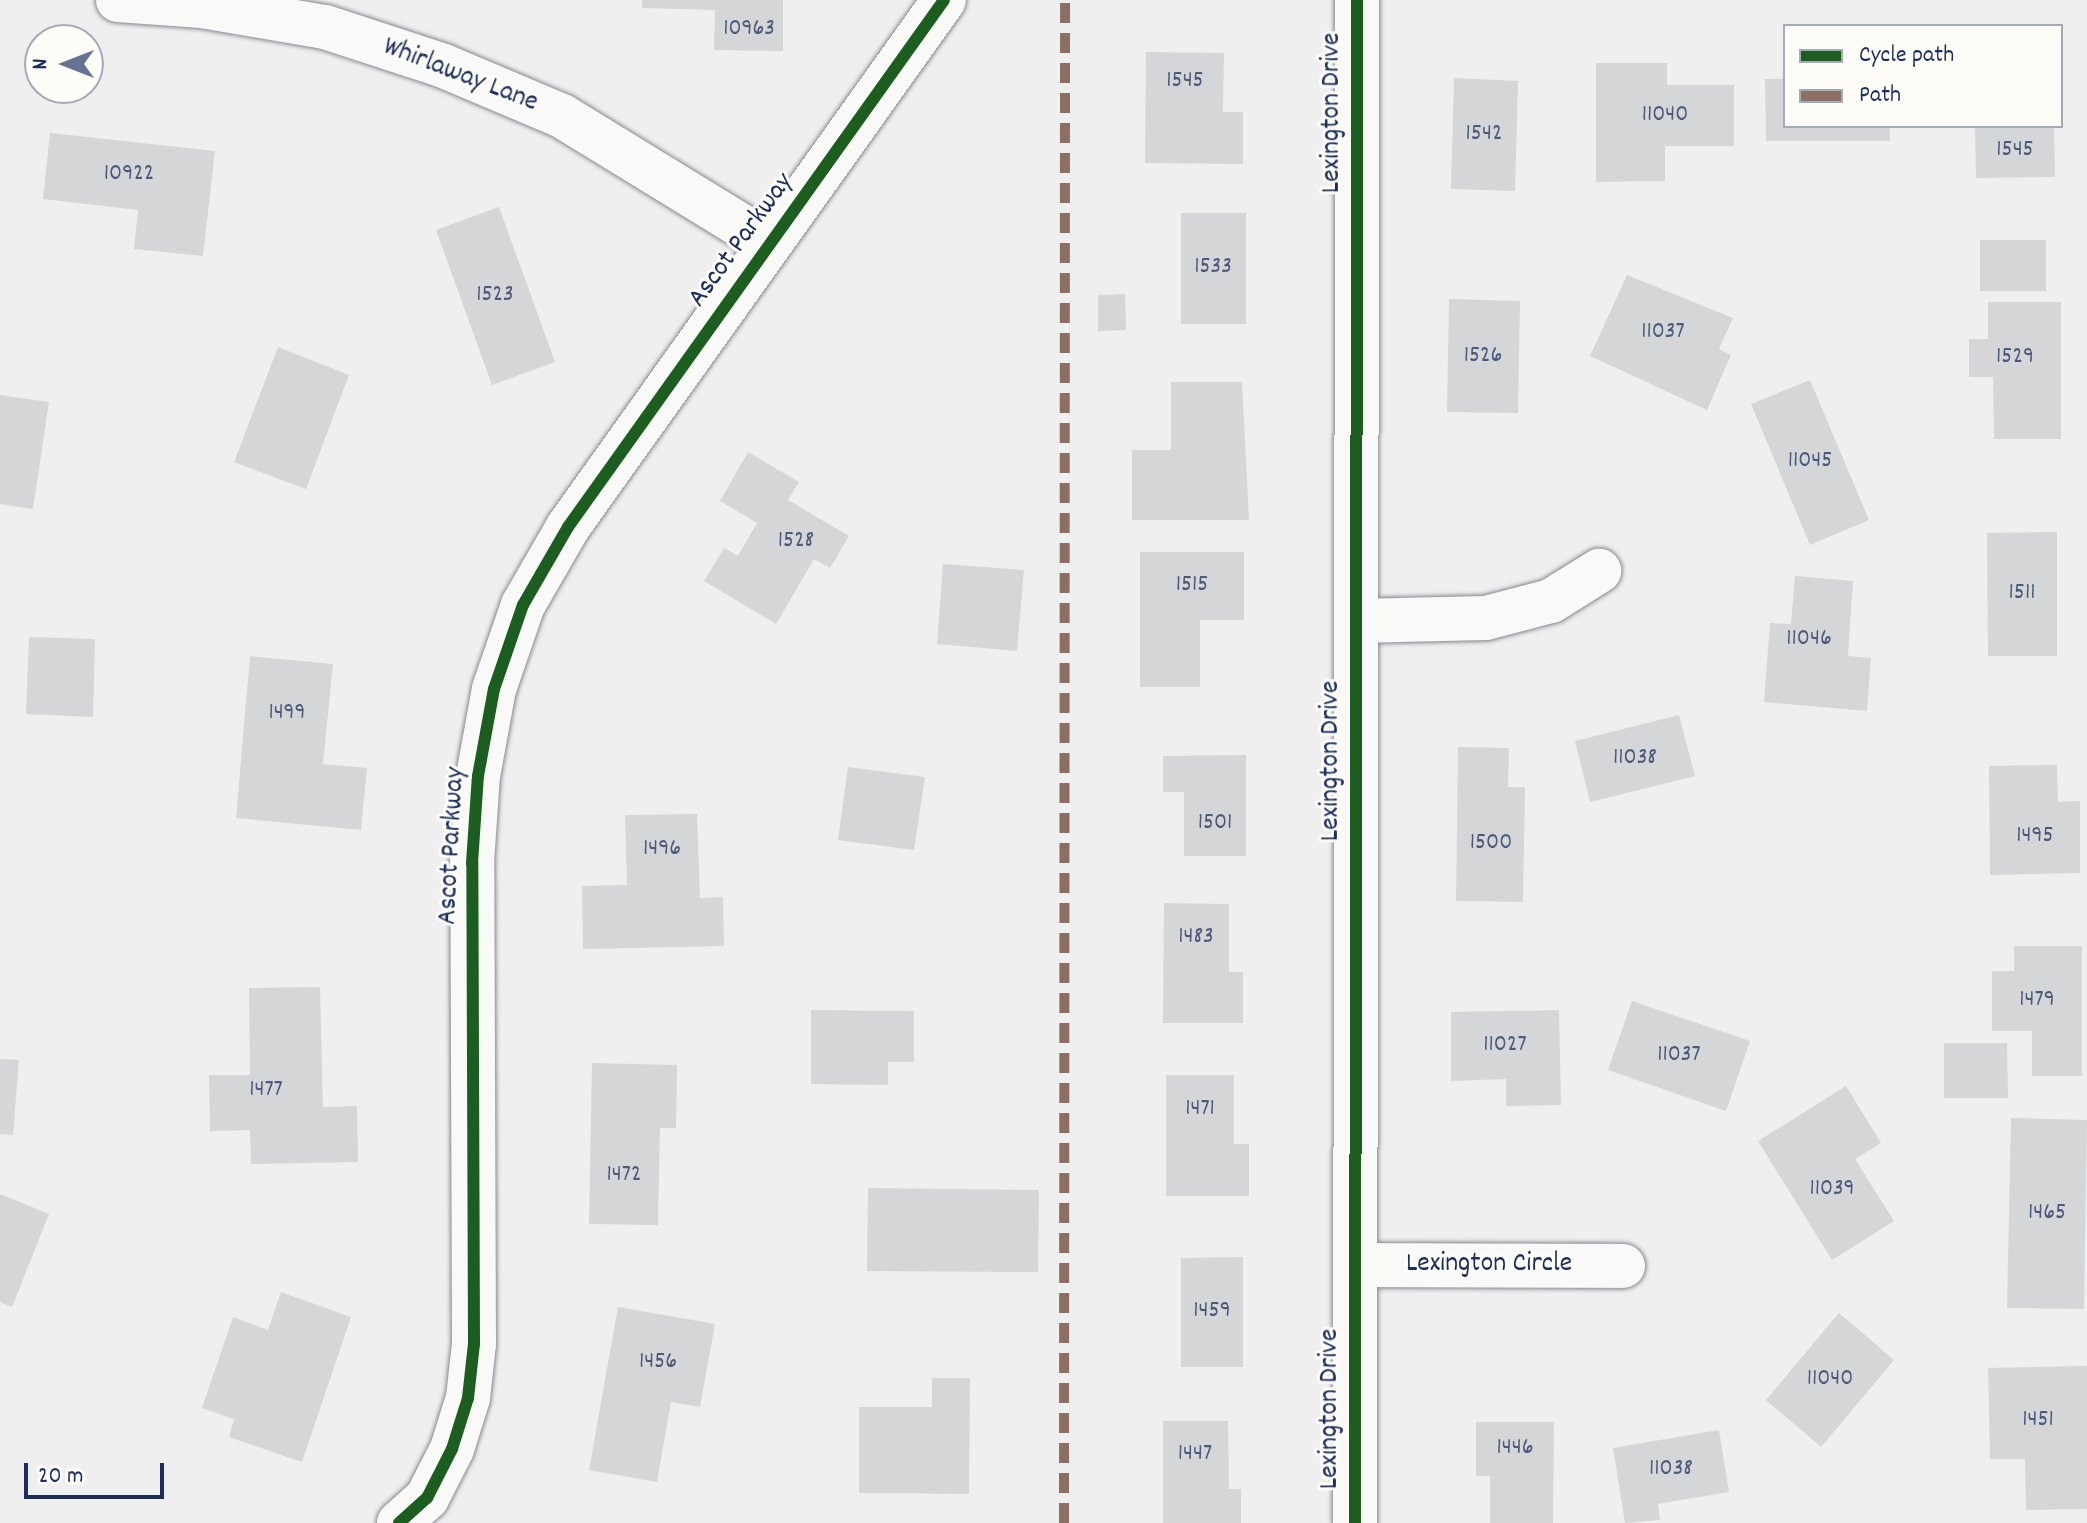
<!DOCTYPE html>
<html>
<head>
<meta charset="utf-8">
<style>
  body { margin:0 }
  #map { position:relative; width:2087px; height:1523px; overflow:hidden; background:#efefef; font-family:Dekko,sans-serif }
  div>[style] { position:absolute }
  .building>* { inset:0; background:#d5d6d8 }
  .roads { filter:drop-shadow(0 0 2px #868a93) drop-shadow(0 0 2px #868a93) }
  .minor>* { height:44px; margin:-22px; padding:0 22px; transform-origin:22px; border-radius:22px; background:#f9f9f8 }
  .quiet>* { height:10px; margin-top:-5px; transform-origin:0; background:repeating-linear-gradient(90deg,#8d6e63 0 20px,transparent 0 30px) }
  .cycleway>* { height:12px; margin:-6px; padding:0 6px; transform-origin:6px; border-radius:6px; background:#1b5e20 }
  span { translate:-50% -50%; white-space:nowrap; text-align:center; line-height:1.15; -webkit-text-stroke:6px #fdfcf7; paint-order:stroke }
  .number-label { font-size:24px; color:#4a597c }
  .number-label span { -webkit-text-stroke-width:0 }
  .street-label { font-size:28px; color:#1b2f5e }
  .legend { position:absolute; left:1783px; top:24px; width:280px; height:104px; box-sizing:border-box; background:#fdfcf7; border:2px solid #a3aaba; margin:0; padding:10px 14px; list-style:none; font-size:24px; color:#1b2f5e }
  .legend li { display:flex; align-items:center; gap:16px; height:40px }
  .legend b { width:40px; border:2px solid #a3aaba }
  .north { position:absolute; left:24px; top:24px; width:80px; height:80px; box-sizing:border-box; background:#fdfcf7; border:2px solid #a3aaba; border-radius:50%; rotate:270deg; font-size:22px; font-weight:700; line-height:32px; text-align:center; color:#1b2f5e }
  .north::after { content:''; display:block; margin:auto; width:28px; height:36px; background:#657291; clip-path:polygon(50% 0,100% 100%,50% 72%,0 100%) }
  .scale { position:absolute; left:24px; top:1463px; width:140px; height:36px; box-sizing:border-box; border:4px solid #1b2f5e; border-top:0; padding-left:10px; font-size:24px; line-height:28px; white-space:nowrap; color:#1b2f5e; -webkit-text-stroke:6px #fdfcf7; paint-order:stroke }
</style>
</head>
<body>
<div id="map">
  <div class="building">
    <i style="clip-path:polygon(642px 0,783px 0,783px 51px,714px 50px,715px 10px,642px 8px)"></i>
    <i style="clip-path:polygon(1146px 52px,1224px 53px,1223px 112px,1243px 112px,1243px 164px,1145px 163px)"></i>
    <i style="clip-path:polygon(1596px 63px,1667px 63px,1667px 85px,1734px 85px,1734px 146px,1665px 146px,1665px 181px,1596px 182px)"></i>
    <i style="clip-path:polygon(1454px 78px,1518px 81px,1515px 191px,1451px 189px)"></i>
    <i style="clip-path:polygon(1765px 79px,1785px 79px,1785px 126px,1890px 126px,1890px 141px,1766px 141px)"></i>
    <i style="clip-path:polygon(1975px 126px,2054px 126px,2055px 177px,1976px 178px)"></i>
    <i style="clip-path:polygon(50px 133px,215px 151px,203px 256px,134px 249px,138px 210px,43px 199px)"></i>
    <i style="clip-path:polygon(499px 207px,555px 362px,492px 385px,436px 230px)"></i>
    <i style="clip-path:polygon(1181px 213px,1246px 213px,1246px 324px,1181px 324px)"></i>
    <i style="clip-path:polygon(1980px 240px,2046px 240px,2046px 291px,1980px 291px)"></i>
    <i style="clip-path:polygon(1627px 275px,1733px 318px,1719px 349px,1731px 355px,1707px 410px,1590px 356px)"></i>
    <i style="clip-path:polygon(1125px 294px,1126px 330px,1098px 331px,1098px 295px)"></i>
    <i style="clip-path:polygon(1449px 299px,1520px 301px,1518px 413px,1447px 412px)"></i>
    <i style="clip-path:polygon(1988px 302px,2061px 302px,2061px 439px,1994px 439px,1993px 377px,1969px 377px,1969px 339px,1988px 339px)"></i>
    <i style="clip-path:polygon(278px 347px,349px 375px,306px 489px,234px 462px)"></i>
    <i style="clip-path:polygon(1810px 380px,1869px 520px,1810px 545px,1751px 404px)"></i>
    <i style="clip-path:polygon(1171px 382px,1242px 382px,1249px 520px,1132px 520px,1132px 450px,1171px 450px)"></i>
    <i style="clip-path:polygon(0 395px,49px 402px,33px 509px,0 504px)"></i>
    <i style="clip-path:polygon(748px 452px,799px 482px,788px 500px,849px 536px,830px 568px,814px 559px,776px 624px,704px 581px,724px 548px,738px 556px,757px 523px,720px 501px)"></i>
    <i style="clip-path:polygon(2057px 532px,2057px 656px,1988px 656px,1987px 533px)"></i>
    <i style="clip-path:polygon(1140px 552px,1244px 552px,1244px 620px,1200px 620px,1200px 687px,1140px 687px)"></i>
    <i style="clip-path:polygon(943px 564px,1024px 570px,1017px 651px,937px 644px)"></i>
    <i style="clip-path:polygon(1795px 576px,1853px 581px,1848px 656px,1871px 658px,1867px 711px,1764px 702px,1770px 623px,1791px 624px)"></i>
    <i style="clip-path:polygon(29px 637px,95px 639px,93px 717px,26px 714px)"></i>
    <i style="clip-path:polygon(250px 656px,333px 664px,323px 764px,367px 768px,361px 830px,236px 818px)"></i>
    <i style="clip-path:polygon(1679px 715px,1695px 776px,1590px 802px,1575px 741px)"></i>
    <i style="clip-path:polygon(1458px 747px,1509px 748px,1508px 787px,1525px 787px,1523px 902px,1456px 901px)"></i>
    <i style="clip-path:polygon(1246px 755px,1246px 856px,1184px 856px,1184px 792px,1163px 792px,1163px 756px)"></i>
    <i style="clip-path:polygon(2057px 765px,2058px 802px,2080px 801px,2080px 873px,1990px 875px,1989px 766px)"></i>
    <i style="clip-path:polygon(848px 767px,925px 777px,914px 850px,838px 840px)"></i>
    <i style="clip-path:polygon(697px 814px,700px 898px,723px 897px,724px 946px,583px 949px,582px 886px,627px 885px,625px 815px)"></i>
    <i style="clip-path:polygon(1164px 903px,1229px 904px,1229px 972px,1243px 972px,1243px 1023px,1163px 1023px)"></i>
    <i style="clip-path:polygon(2014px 946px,2082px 946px,2082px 1076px,2032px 1076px,2032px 1031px,1992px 1031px,1992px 971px,2014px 971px)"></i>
    <i style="clip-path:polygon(320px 987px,323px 1107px,357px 1106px,358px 1162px,251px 1164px,250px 1130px,210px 1131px,209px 1075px,250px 1075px,249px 988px)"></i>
    <i style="clip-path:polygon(1632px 1001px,1750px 1041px,1726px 1111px,1608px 1070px)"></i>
    <i style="clip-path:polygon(811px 1010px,914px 1011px,914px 1062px,888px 1062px,888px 1085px,811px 1084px)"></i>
    <i style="clip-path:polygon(1559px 1010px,1561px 1105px,1506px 1106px,1506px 1079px,1451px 1081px,1451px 1012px)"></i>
    <i style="clip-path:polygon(1944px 1043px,2007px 1043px,2008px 1098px,1944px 1098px)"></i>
    <i style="clip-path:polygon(0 1059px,19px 1060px,13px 1135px,0 1134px)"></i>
    <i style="clip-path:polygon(592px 1063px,677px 1065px,676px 1128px,660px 1128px,658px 1225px,589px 1224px)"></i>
    <i style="clip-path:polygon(1166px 1075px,1234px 1075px,1234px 1144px,1249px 1144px,1249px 1196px,1166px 1196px)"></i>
    <i style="clip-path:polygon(1846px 1086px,1881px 1143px,1855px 1159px,1894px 1221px,1832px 1260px,1758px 1141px)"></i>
    <i style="clip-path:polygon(2011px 1118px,2087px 1120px,2084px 1309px,2007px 1308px)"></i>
    <i style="clip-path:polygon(868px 1188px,1039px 1190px,1038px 1272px,867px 1271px)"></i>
    <i style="clip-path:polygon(0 1194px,49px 1214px,12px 1307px,0 1302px)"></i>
    <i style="clip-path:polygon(1243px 1257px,1243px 1367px,1181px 1367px,1181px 1258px)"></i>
    <i style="clip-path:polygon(281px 1292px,351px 1317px,302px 1462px,229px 1437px,234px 1419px,202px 1408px,233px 1317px,268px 1330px)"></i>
    <i style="clip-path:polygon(618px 1307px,715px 1324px,700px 1407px,671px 1402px,657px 1482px,589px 1470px)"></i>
    <i style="clip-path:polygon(1839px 1313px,1894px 1360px,1821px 1447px,1766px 1400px)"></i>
    <i style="clip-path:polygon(2087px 1366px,2087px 1509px,2026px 1510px,2025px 1459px,1990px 1459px,1988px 1368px)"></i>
    <i style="clip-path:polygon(932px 1378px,970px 1378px,969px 1494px,859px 1493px,859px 1407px,932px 1407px)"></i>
    <i style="clip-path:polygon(1163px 1421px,1228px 1421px,1229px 1489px,1241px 1489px,1241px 1523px,1163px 1523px)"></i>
    <i style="clip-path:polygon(1476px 1422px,1554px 1422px,1553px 1523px,1490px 1523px,1490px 1476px,1476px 1476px)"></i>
    <i style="clip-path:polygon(1719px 1430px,1729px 1492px,1658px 1504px,1660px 1520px,1625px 1523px,1613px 1448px)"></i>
  </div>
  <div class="roads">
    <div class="minor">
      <i style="left:118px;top:0;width:84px;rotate:4.1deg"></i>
      <i style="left:202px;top:6px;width:125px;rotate:9.7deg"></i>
      <i style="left:325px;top:27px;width:125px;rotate:18.1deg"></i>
      <i style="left:444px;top:66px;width:128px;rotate:23deg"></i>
      <i style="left:562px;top:116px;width:243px;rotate:31.5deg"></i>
      <i style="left:1356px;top:621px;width:130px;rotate:-1.3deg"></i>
      <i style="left:1486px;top:618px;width:67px;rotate:-14.7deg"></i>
      <i style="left:1551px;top:601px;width:57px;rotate:-32deg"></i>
      <i style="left:1355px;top:1265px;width:268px;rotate:0.2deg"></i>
      <i style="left:399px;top:1523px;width:38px;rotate:-42deg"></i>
      <i style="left:427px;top:1498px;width:55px;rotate:-63deg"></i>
      <i style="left:452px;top:1449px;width:53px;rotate:-72.6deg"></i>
      <i style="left:468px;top:1398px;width:54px;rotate:-83.7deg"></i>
      <i style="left:474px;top:1344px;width:481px;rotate:-90.2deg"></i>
      <i style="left:472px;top:863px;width:87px;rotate:-86.1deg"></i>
      <i style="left:478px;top:776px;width:88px;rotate:-79.6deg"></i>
      <i style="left:494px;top:689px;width:89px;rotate:-71deg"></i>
      <i style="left:523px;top:605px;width:90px;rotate:-60deg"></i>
      <i style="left:568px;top:527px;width:647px;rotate:-54.49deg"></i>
      <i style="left:1355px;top:1523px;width:1523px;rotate:-89.92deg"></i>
    </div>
  </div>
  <div class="quiet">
    <i style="left:1064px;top:1523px;width:1523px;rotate:-89.96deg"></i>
  </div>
  <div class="cycleway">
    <i style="left:399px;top:1523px;width:38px;rotate:-42deg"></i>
    <i style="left:427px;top:1498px;width:55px;rotate:-63deg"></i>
    <i style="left:452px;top:1449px;width:53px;rotate:-72.6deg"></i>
    <i style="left:468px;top:1398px;width:54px;rotate:-83.7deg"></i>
    <i style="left:474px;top:1344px;width:481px;rotate:-90.2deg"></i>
    <i style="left:472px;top:863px;width:87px;rotate:-86.1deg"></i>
    <i style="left:478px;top:776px;width:88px;rotate:-79.6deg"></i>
    <i style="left:494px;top:689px;width:89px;rotate:-71deg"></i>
    <i style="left:523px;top:605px;width:90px;rotate:-60deg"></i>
    <i style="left:568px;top:527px;width:647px;rotate:-54.49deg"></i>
    <i style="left:1355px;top:1523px;width:1523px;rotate:-89.92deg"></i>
  </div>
  <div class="number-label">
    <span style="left:749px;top:30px">10963</span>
    <span style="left:1185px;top:82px">1545</span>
    <span style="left:1665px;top:116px">11040</span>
    <span style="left:1484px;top:135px">1542</span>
    <span style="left:2015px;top:151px">1545</span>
    <span style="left:129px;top:175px">10922</span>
    <span style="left:1213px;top:268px">1533</span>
    <span style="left:495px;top:296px">1523</span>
    <span style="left:1663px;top:333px">11037</span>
    <span style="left:1483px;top:357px">1526</span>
    <span style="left:2015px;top:358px">1529</span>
    <span style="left:1810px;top:462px">11045</span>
    <span style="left:796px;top:542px">1528</span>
    <span style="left:1192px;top:586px">1515</span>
    <span style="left:2022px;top:594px">1511</span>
    <span style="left:1809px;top:640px">11046</span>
    <span style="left:287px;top:714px">1499</span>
    <span style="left:1635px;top:759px">11038</span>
    <span style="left:1215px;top:824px">1501</span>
    <span style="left:2035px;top:837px">1495</span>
    <span style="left:1491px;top:844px">1500</span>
    <span style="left:662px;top:850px">1496</span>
    <span style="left:1196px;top:938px">1483</span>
    <span style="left:2037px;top:1001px">1479</span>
    <span style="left:1505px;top:1046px">11027</span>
    <span style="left:1679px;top:1056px">11037</span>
    <span style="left:266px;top:1091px">1477</span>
    <span style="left:1200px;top:1110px">1471</span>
    <span style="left:624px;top:1176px">1472</span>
    <span style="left:1832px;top:1190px">11039</span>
    <span style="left:2047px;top:1214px">1465</span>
    <span style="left:1212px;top:1312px">1459</span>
    <span style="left:658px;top:1363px">1456</span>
    <span style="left:1830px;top:1380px">11040</span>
    <span style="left:2038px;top:1421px">1451</span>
    <span style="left:1515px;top:1449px">1446</span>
    <span style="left:1195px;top:1455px">1447</span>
    <span style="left:1671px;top:1470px">11038</span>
  </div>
  <div class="street-label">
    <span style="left:460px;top:76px;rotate:21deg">Whirlaway Lane</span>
    <span style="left:1333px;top:113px;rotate:-90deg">Lexington Drive</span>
    <span style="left:742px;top:241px;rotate:-54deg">Ascot Parkway</span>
    <span style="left:1332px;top:761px;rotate:-90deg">Lexington Drive</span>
    <span style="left:453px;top:846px;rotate:-87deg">Ascot Parkway</span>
    <span style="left:1489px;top:1265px">Lexington Circle</span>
    <span style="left:1331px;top:1409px;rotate:-90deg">Lexington Drive</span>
  </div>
  <ul class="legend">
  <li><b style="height:10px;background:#1b5e20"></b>Cycle path</li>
  <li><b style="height:10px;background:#8d6e63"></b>Path</li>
  </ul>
  <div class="north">N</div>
  <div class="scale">20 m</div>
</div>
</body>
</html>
